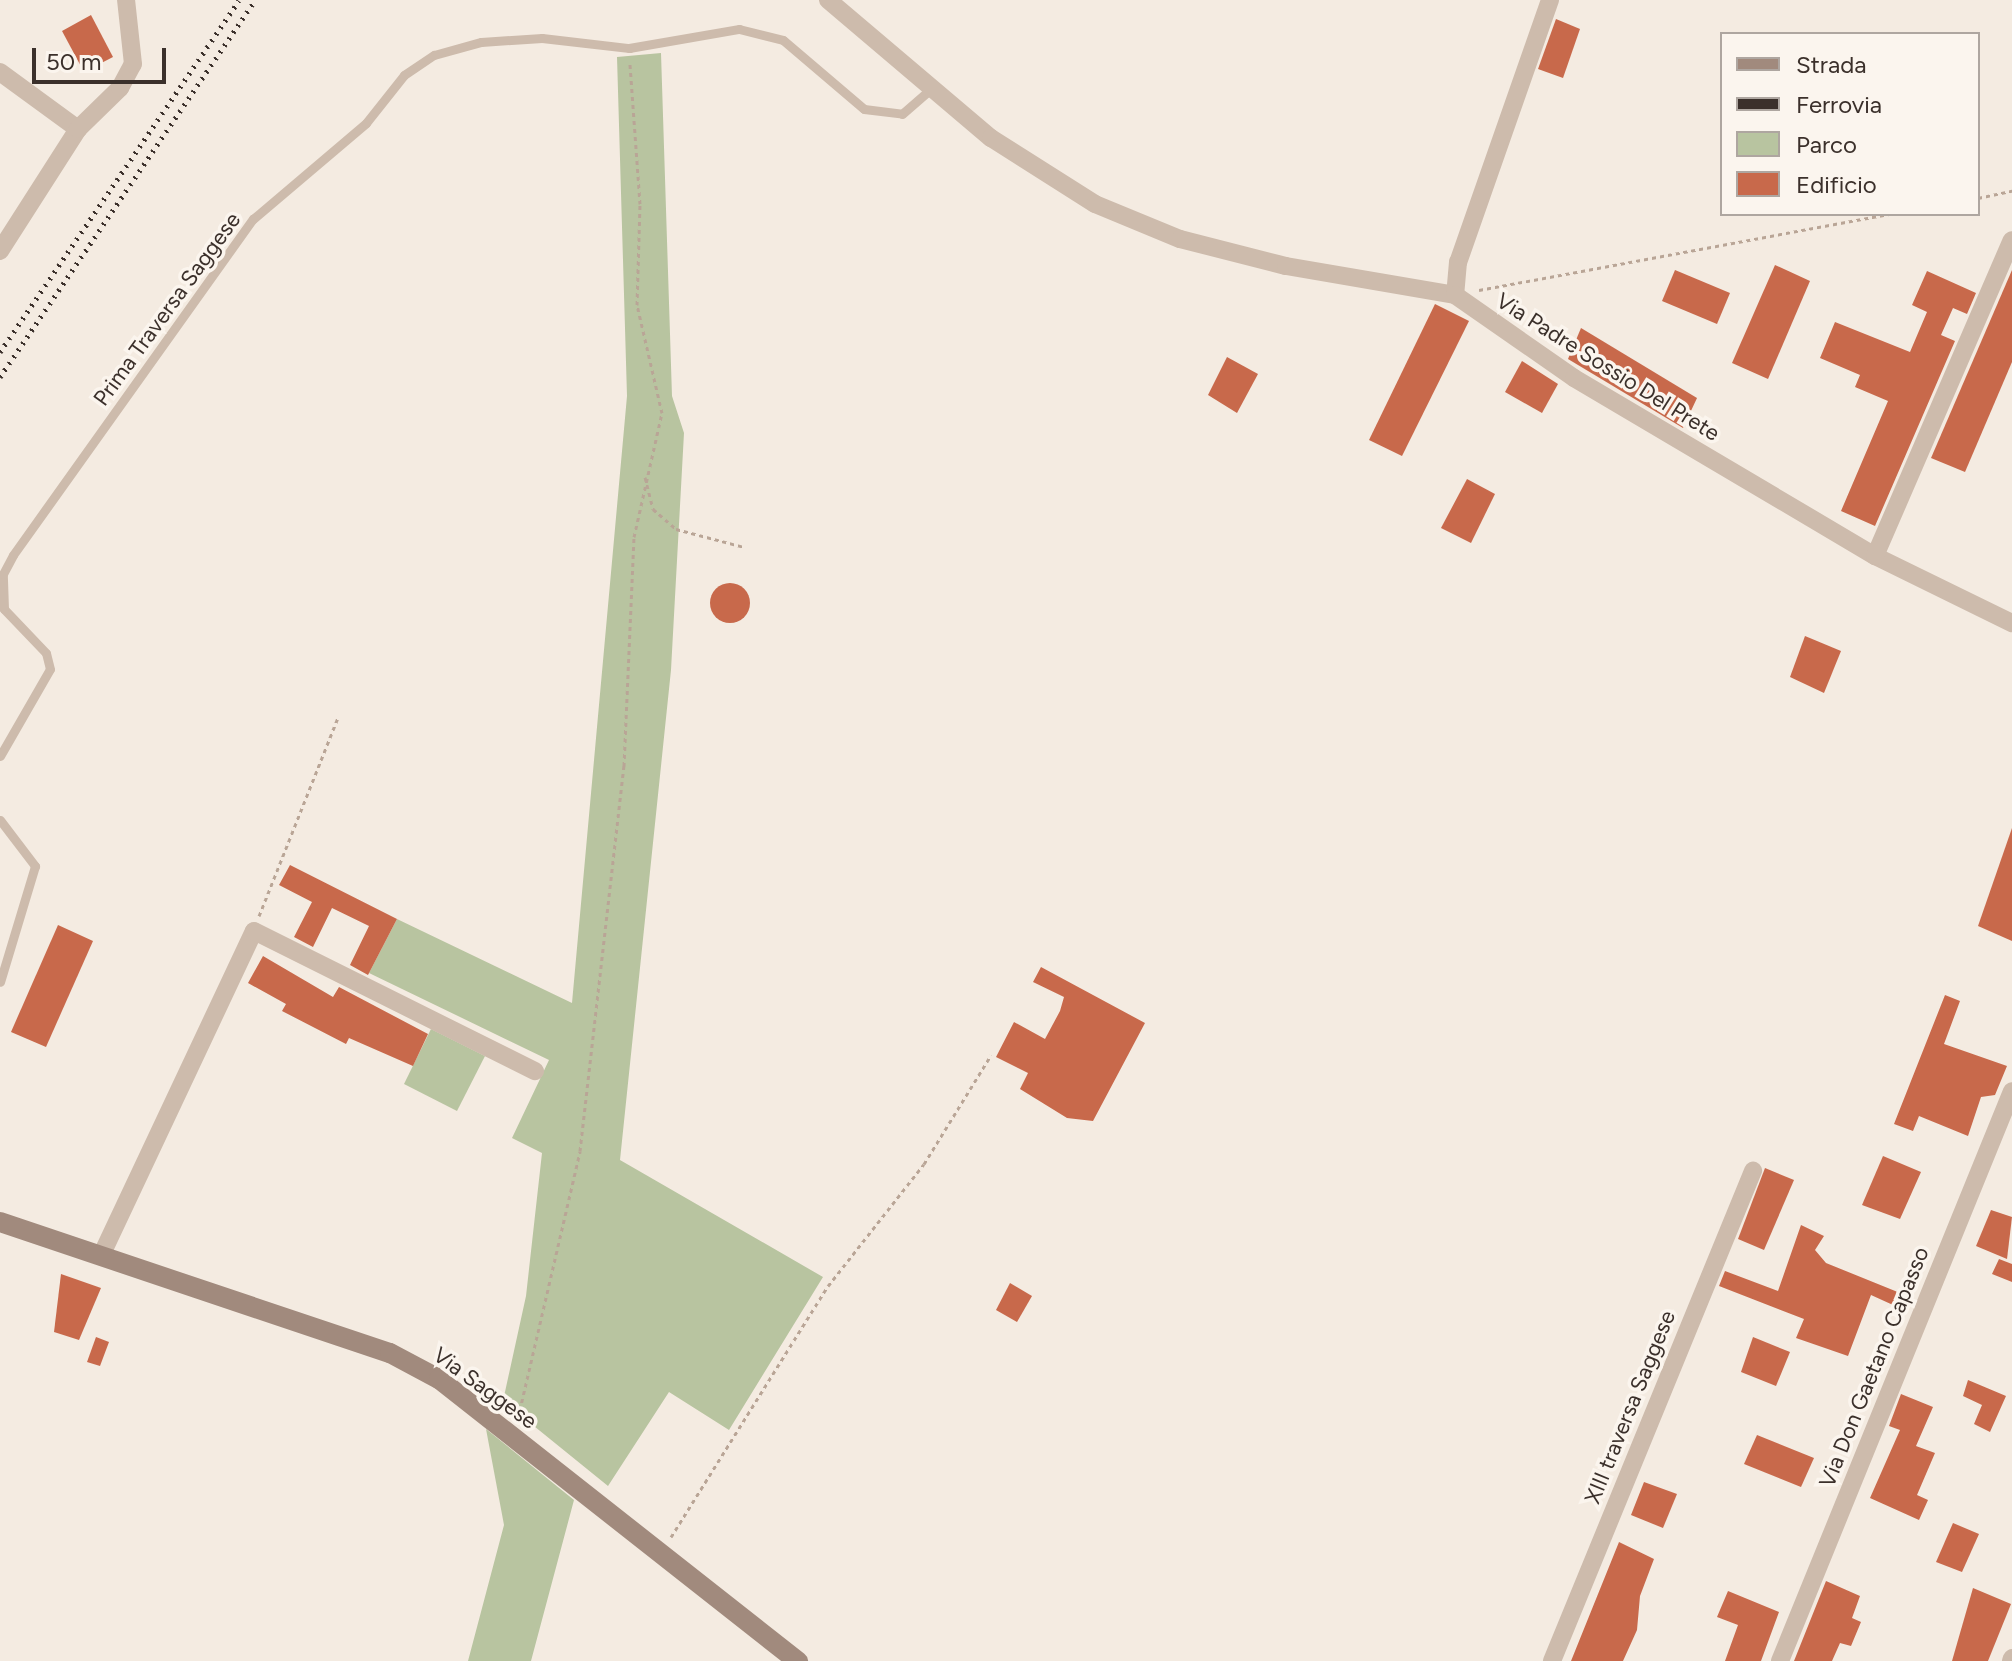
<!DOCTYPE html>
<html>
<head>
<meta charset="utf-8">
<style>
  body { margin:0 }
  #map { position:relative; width:2012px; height:1661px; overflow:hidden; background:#f4ebe1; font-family:Figtree,sans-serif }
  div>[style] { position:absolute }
  .green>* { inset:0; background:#b8c4a0 }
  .building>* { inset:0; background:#c8694b }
  .round { border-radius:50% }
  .path>* { height:3px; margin-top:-1.5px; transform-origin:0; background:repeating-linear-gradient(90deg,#b9a596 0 4px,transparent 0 8px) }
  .service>* { height:9px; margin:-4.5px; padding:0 4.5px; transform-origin:4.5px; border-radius:4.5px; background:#cdbbac }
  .minor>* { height:18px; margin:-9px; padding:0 9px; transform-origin:9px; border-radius:9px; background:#cdbbac }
  .secondary>* { height:20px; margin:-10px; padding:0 10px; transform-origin:10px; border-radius:10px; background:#a18a7d }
  .rail>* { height:5px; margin-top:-2.5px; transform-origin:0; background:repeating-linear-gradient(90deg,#3b302b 0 2px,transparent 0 8px) }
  span { translate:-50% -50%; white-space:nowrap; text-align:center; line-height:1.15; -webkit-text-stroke:7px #fbf5ee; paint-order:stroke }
  .street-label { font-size:22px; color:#3b302b }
  .legend { position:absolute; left:1720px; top:32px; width:260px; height:184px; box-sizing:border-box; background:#fbf5ee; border:2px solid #aea6a0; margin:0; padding:10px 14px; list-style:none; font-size:24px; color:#3b302b }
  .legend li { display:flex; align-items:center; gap:16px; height:40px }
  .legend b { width:40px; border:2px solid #aea6a0 }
  .scale { position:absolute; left:32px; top:48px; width:134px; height:36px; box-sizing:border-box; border:4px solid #3b302b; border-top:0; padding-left:10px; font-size:24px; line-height:28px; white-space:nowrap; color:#3b302b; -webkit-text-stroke:6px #fbf5ee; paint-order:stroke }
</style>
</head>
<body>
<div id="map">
  <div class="green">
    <i style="clip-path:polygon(661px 53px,672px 396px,684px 433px,671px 670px,620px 1160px,823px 1277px,729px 1430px,669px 1392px,608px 1486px,503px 1401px,526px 1296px,542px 1153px,512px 1138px,549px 1060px,369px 973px,397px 919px,572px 1003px,627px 396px,617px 57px)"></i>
    <i style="clip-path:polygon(431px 1029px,485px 1056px,457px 1111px,404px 1084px)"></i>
    <i style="clip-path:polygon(486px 1429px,574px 1500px,531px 1661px,468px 1661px,504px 1525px)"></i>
  </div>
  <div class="building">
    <i style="clip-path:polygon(91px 15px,113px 57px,84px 72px,62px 31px)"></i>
    <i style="clip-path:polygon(1556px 19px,1580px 29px,1563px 78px,1538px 69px)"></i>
    <i style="clip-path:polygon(1775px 265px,1810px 281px,1768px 379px,1732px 363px)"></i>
    <i style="clip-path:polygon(1675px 270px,1730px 293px,1717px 324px,1662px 301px)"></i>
    <i style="clip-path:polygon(2012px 270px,2012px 362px,1965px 472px,1931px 458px)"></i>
    <i style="clip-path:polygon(1927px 271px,1976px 293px,1967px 314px,1953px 308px,1941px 335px,1955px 341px,1875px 526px,1841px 511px,1888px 401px,1855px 387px,1860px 375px,1820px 358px,1835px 322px,1910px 352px,1927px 312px,1912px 305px)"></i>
    <i style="clip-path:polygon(1435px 304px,1469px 321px,1402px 456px,1369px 440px)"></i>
    <i style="clip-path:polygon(1581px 328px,1697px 398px,1683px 428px,1568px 359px)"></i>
    <i style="clip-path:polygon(1227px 357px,1258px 374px,1237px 413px,1208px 395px)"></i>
    <i style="clip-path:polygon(1522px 361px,1558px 384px,1542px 413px,1505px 392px)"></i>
    <i style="clip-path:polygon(1467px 479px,1495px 494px,1471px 543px,1441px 528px)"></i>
    <i class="round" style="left:710px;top:583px;width:40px;height:40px"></i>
    <i style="clip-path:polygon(1805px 636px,1841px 651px,1824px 693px,1790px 677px)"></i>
    <i style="clip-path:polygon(2012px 828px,2012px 941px,1978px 926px)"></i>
    <i style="clip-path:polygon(290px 865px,397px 919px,368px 975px,350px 965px,369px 926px,332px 908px,313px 947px,294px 937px,312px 902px,279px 885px)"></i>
    <i style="clip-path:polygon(58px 925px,93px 941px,46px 1047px,11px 1032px)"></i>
    <i style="clip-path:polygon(263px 956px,333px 997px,339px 987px,428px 1034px,413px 1066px,349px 1038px,346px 1044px,282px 1011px,286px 1004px,248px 983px)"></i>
    <i style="clip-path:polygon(1041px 967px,1145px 1023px,1093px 1121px,1067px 1118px,1020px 1089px,1028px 1073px,996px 1057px,1014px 1022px,1045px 1039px,1060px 1011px,1064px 997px,1033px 982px)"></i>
    <i style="clip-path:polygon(1945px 995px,1960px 1001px,1944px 1044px,2007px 1066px,1995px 1095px,1981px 1097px,1968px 1136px,1919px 1116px,1913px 1131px,1894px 1124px)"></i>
    <i style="clip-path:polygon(1883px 1156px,1921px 1172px,1900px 1219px,1862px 1205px)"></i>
    <i style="clip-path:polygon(1765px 1168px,1794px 1180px,1764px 1250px,1738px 1239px)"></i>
    <i style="clip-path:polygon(1991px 1210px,2012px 1217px,2007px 1259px,1976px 1246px)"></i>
    <i style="clip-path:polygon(1801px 1225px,1824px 1236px,1815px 1250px,1826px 1263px,1910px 1297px,1904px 1310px,1871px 1295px,1848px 1356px,1796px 1338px,1804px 1319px,1719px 1286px,1725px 1271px,1778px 1291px)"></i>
    <i style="clip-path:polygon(1999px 1259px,2012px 1264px,2012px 1282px,1992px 1274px)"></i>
    <i style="clip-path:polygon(61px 1274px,101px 1288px,79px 1340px,54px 1332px)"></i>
    <i style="clip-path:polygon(1010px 1283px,1032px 1296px,1017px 1322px,996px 1310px)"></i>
    <i style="clip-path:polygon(96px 1337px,109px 1342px,100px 1366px,87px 1362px)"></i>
    <i style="clip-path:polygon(1753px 1337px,1790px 1352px,1776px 1386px,1741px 1372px)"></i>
    <i style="clip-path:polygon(1968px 1380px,2006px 1396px,1990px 1432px,1974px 1424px,1982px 1405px,1963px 1396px)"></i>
    <i style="clip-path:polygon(1901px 1394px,1933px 1407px,1916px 1446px,1935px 1453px,1917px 1495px,1928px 1500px,1919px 1520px,1870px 1498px,1900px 1430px,1889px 1426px)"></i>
    <i style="clip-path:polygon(1757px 1435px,1814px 1458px,1801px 1487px,1744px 1464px)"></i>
    <i style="clip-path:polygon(1644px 1482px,1677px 1494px,1663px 1528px,1631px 1515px)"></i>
    <i style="clip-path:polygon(1953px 1523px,1979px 1534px,1962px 1572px,1936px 1562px)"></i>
    <i style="clip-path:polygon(1619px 1542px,1654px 1559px,1640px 1596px,1637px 1630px,1623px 1661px,1571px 1661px)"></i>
    <i style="clip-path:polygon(1826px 1581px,1860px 1596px,1852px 1618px,1861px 1622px,1851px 1646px,1840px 1643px,1832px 1661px,1794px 1661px)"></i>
    <i style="clip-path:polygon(1973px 1588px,2011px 1604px,1988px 1661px,1952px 1661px)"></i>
    <i style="clip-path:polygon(1728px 1591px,1779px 1612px,1761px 1661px,1725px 1661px,1738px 1625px,1717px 1617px)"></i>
  </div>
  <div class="path">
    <i style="left:1978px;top:198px;width:35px;rotate:-12deg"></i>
    <i style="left:1479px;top:290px;width:417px;rotate:-10.5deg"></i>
    <i style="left:645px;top:477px;width:33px;rotate:76deg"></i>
    <i style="left:653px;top:509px;width:30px;rotate:41deg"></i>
    <i style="left:676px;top:529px;width:70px;rotate:14.8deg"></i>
    <i style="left:259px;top:916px;width:214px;rotate:-68.3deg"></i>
    <i style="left:518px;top:1418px;width:274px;rotate:-76.9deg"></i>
    <i style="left:580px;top:1151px;width:388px;rotate:-83.5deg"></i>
    <i style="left:624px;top:766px;width:229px;rotate:-87.5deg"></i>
    <i style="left:634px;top:537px;width:127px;rotate:-77.3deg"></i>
    <i style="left:662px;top:413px;width:111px;rotate:-103deg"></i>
    <i style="left:637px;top:305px;width:101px;rotate:-88.3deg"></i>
    <i style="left:640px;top:204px;width:141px;rotate:-94.1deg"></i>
    <i style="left:671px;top:1537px;width:296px;rotate:-58deg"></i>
    <i style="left:828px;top:1286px;width:155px;rotate:-51.8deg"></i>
    <i style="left:924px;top:1164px;width:128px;rotate:-58.4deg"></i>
  </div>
  <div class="service">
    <i style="left:0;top:756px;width:100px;rotate:-60.1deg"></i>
    <i style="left:50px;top:669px;width:16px;rotate:-104deg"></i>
    <i style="left:46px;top:653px;width:61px;rotate:-133.7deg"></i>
    <i style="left:4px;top:609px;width:35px;rotate:-92deg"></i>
    <i style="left:3px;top:574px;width:21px;rotate:-62deg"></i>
    <i style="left:13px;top:555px;width:413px;rotate:-54.5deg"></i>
    <i style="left:253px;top:219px;width:148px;rotate:-40.3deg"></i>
    <i style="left:366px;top:123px;width:61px;rotate:-51.6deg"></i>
    <i style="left:404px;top:75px;width:36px;rotate:-34deg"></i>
    <i style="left:434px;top:55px;width:49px;rotate:-15.5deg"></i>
    <i style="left:481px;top:42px;width:61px;rotate:-3.8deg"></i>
    <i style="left:542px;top:38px;width:88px;rotate:6.6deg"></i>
    <i style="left:629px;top:48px;width:112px;rotate:-9.8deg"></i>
    <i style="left:739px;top:29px;width:45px;rotate:14deg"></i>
    <i style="left:783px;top:40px;width:106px;rotate:40.4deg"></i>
    <i style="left:864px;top:109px;width:38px;rotate:7deg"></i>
    <i style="left:902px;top:114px;width:40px;rotate:-41deg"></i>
    <i style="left:0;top:820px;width:58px;rotate:52.7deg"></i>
    <i style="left:35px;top:866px;width:121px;rotate:106.8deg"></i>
  </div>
  <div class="minor">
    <i style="left:828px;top:0;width:214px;rotate:40.3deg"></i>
    <i style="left:991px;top:138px;width:123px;rotate:32.4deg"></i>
    <i style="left:1095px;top:204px;width:92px;rotate:22.4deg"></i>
    <i style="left:1180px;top:239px;width:109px;rotate:14.3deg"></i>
    <i style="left:1286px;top:266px;width:171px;rotate:9.7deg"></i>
    <i style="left:1550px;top:0;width:278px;rotate:109.3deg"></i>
    <i style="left:1458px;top:262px;width:33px;rotate:95deg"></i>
    <i style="left:1455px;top:295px;width:145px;rotate:34.9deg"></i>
    <i style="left:1574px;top:378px;width:350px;rotate:30.6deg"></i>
    <i style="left:1875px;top:556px;width:153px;rotate:26.1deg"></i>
    <i style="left:0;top:72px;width:97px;rotate:36.2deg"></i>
    <i style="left:0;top:251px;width:145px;rotate:-57.4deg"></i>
    <i style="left:78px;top:129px;width:59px;rotate:-44.3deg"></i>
    <i style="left:120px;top:88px;width:27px;rotate:-62deg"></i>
    <i style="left:133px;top:64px;width:64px;rotate:-96.2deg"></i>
    <i style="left:1875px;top:556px;width:344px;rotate:-66.6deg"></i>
    <i style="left:101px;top:1256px;width:359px;rotate:-64.8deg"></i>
    <i style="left:254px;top:931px;width:314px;rotate:26.5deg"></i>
    <i style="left:1552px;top:1661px;width:530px;rotate:-67.7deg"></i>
    <i style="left:1780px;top:1661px;width:615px;rotate:-67.85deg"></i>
    <i style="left:2011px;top:1661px;width:3px;rotate:-72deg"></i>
  </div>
  <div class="secondary">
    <i style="left:0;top:1222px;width:411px;rotate:18.6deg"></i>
    <i style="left:390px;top:1353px;width:55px;rotate:28deg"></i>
    <i style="left:439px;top:1379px;width:457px;rotate:38.2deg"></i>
  </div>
  <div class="rail">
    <i style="left:0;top:352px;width:425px;rotate:-55.8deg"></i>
    <i style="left:0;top:377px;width:455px;rotate:-55.9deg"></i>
  </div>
  <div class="street-label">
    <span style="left:167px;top:309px;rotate:-54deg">Prima Traversa Saggese</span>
    <span style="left:1608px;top:367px;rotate:32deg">Via Padre Sossio Del Prete</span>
    <span style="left:1874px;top:1367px;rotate:-68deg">Via Don Gaetano Capasso</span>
    <span style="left:485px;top:1388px;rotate:36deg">Via Saggese</span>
    <span style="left:1630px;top:1407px;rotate:-68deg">XIII traversa Saggese</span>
  </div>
  <ul class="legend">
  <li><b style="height:10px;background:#a18a7d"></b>Strada</li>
  <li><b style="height:10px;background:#3b302b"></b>Ferrovia</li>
  <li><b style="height:22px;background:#b8c4a0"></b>Parco</li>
  <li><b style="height:22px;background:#c8694b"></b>Edificio</li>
  </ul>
  <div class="scale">50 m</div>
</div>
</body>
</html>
